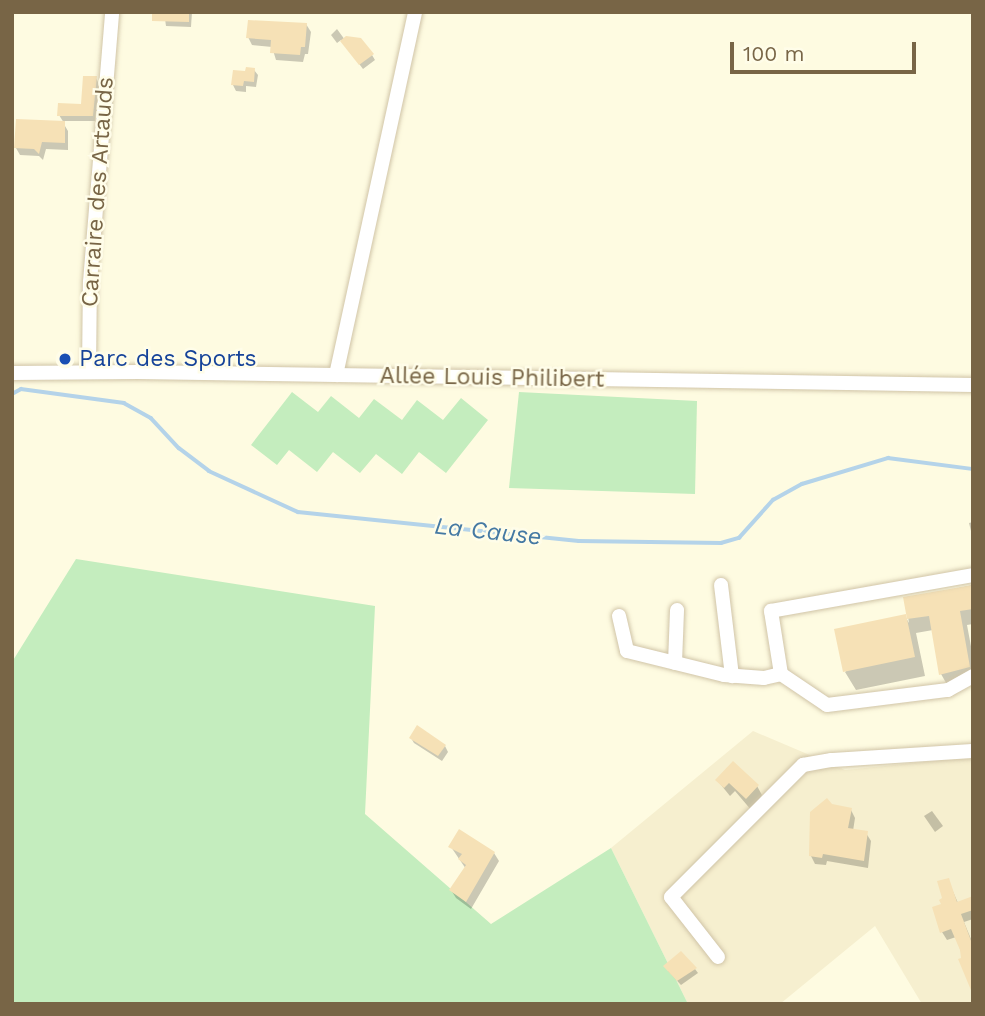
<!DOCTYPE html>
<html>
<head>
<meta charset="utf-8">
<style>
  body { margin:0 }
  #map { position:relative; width:985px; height:1016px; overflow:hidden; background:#fefbe1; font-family:"Work Sans",sans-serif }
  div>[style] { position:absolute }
  .residential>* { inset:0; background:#f6efcf }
  .green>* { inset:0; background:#c4edbe }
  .shadow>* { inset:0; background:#0003 }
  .stream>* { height:3.5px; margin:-1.75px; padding:0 1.75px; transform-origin:1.75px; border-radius:1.75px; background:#b4d3e9 }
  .building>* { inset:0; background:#f6e1b6 }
  .roads { filter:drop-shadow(0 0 2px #d0c4a7) drop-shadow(0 0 2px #d0c4a7) }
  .minor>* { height:14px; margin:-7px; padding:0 7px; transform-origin:7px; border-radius:7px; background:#fff }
  .dots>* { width:19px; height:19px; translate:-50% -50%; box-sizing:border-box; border:4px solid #fffde9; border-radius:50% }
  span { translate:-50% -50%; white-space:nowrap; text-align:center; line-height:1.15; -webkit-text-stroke:5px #fffde9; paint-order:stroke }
  .street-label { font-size:23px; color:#786546 }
  .transit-label { font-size:23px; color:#164399 }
  .left { translate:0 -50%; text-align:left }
  .water-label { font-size:24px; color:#4579a3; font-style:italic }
  .frame { position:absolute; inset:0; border:14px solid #786546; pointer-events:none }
  .scale { position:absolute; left:730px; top:42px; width:186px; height:32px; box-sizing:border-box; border:4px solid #786546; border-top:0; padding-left:9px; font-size:21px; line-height:24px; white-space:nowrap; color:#786546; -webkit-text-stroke:5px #fffde9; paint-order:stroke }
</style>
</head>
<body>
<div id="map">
  <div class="residential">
    <i style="clip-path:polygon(753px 731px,845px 770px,973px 757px,973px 1004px,922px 1004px,875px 926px,780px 1004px,688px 1004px,611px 848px)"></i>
  </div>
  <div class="green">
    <i style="clip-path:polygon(292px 392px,318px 412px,331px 396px,359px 418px,374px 399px,402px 420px,417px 400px,443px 420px,461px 398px,488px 420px,446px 473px,419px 452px,402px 474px,376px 454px,360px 473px,333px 452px,317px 472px,289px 450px,277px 465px,251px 445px)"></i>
    <i style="clip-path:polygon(519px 392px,697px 401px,695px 494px,509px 488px)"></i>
    <i style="clip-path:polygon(76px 559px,375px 606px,365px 814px,491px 924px,611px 848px,688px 1004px,12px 1004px,12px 662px)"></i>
  </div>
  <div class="shadow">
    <i style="clip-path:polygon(164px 12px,192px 12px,191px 27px,166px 26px)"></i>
    <i style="clip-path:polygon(306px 24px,311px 32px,308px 54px,305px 54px,303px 62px,276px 60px,272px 47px,252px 45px,248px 37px)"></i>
    <i style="clip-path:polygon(337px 29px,345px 40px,372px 55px,375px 60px,363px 69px,341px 40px,337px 43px,331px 35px)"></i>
    <i style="clip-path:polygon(254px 70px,258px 75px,256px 87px,246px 86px,246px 92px,236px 91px,233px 85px)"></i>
    <i style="clip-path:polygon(96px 78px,99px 84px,95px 121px,62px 121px,68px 131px,68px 150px,46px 149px,43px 160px,39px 156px,20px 155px,16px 148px,64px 123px,59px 115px,83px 106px)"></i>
    <i style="clip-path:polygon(973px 522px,973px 539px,969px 523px)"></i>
    <i style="clip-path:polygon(973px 585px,973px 624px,967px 625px,973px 657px,973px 682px,949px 688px,941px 674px,933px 630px,916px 633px,925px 676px,856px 690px,845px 672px,905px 616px,909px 623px,905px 599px)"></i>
    <i style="clip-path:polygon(411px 738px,445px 746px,448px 752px,442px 761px,414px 743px)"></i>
    <i style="clip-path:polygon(717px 780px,757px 786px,762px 795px,752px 811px,735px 791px,730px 796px)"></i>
    <i style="clip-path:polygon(831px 805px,851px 810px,855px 818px,853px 831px,866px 833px,871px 841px,868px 868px,827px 861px,826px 865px,815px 864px,811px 856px)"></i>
    <i style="clip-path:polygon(932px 811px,943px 826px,935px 832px,924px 816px)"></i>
    <i style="clip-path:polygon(451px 847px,494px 853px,499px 861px,471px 909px,456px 898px,451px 890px,466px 869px)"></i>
    <i style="clip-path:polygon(948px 880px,958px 903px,973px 898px,973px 919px,964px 922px,973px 944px,973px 987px,956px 937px,947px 940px,942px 932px)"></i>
    <i style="clip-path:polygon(695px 969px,698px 973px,681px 985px,668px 971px)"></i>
  </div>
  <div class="stream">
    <i style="left:12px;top:394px;width:10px;rotate:-29deg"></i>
    <i style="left:21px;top:389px;width:104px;rotate:7.7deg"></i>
    <i style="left:124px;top:403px;width:31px;rotate:29deg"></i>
    <i style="left:151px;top:418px;width:41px;rotate:47deg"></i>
    <i style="left:179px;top:448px;width:38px;rotate:37deg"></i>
    <i style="left:209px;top:471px;width:98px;rotate:24.7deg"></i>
    <i style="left:298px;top:512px;width:282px;rotate:5.9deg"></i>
    <i style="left:579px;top:541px;width:142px;rotate:0.8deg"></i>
    <i style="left:721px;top:543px;width:19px;rotate:-16deg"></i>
    <i style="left:739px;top:538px;width:51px;rotate:-48.2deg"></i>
    <i style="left:773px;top:500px;width:33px;rotate:-29deg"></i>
    <i style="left:802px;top:484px;width:90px;rotate:-16.8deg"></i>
    <i style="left:888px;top:458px;width:86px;rotate:7.4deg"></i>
  </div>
  <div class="building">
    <i style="clip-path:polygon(152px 12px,189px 12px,189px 22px,152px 21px)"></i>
    <i style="clip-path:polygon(248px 20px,307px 23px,305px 47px,301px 47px,300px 55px,270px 53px,271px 40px,246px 38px)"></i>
    <i style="clip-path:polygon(346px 36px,361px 38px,374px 54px,359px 65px,340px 41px)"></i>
    <i style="clip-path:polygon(246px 67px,255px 68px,254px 82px,244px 81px,243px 86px,231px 85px,233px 70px,245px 71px)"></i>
    <i style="clip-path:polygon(83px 76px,97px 76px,93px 116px,57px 116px,58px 103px,81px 104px)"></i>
    <i style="clip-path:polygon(16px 119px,65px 121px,65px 143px,42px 142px,39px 154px,34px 149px,14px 148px)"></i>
    <i style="clip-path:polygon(973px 585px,973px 609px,960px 611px,970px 667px,939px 675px,929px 616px,907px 619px,903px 597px)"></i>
    <i style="clip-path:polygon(906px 614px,915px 657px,843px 672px,834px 629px)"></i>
    <i style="clip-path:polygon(417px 725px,446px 745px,438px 756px,409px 738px)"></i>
    <i style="clip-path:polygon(733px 761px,759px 785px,746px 799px,729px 783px,724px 788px,715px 780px)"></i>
    <i style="clip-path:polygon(827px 798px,832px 804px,852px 808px,848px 828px,868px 831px,864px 861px,823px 854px,822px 858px,809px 856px,810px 812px)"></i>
    <i style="clip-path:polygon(459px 829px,495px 852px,466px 902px,449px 890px,466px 865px,458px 859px,462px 854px,448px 847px)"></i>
    <i style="clip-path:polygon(949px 878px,957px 902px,973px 896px,973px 910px,961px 914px,973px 946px,973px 995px,958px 959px,961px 958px,960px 950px,951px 929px,940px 933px,932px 907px,941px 904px,939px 900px,942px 898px,937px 881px)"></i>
    <i style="clip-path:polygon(681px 951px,697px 968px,677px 981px,663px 966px)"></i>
  </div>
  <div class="roads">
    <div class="minor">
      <i style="left:89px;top:371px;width:89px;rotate:-89.4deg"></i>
      <i style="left:90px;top:282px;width:271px;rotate:-85.3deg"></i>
      <i style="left:12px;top:373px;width:126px;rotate:-0.5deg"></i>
      <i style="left:138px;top:372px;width:835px;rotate:0.89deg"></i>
      <i style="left:336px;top:375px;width:371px;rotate:-77.7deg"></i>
      <i style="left:721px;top:585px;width:92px;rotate:83.1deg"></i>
      <i style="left:619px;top:616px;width:36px;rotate:77deg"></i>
      <i style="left:627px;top:651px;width:100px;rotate:13.9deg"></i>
      <i style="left:724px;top:675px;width:40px;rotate:4.3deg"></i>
      <i style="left:764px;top:678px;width:17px;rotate:-13deg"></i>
      <i style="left:781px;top:674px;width:55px;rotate:34deg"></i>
      <i style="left:827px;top:705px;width:122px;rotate:-7.1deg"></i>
      <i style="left:948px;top:690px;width:29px;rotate:-29deg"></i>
      <i style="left:675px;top:663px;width:53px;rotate:-87.8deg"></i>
      <i style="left:781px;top:674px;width:64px;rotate:-99deg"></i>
      <i style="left:771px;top:611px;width:205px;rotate:-10.1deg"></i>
      <i style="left:718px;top:957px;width:76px;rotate:-128.1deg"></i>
      <i style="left:671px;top:897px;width:187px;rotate:-45deg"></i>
      <i style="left:803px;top:765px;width:29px;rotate:-10deg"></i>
      <i style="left:832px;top:760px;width:141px;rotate:-3.7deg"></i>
    </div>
  </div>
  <div class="dots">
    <i style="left:65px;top:359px;background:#1a4fb4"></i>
  </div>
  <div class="street-label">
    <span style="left:98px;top:192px;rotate:-86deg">Carraire des Artauds</span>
    <span style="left:492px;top:378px;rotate:1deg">Allée Louis Philibert</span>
  </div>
  <div class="transit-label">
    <span class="left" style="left:79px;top:359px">Parc des Sports</span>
  </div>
  <div class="water-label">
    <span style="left:488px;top:532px;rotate:6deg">La Cause</span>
  </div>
  <div class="frame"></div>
  <div class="scale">100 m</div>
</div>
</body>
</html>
